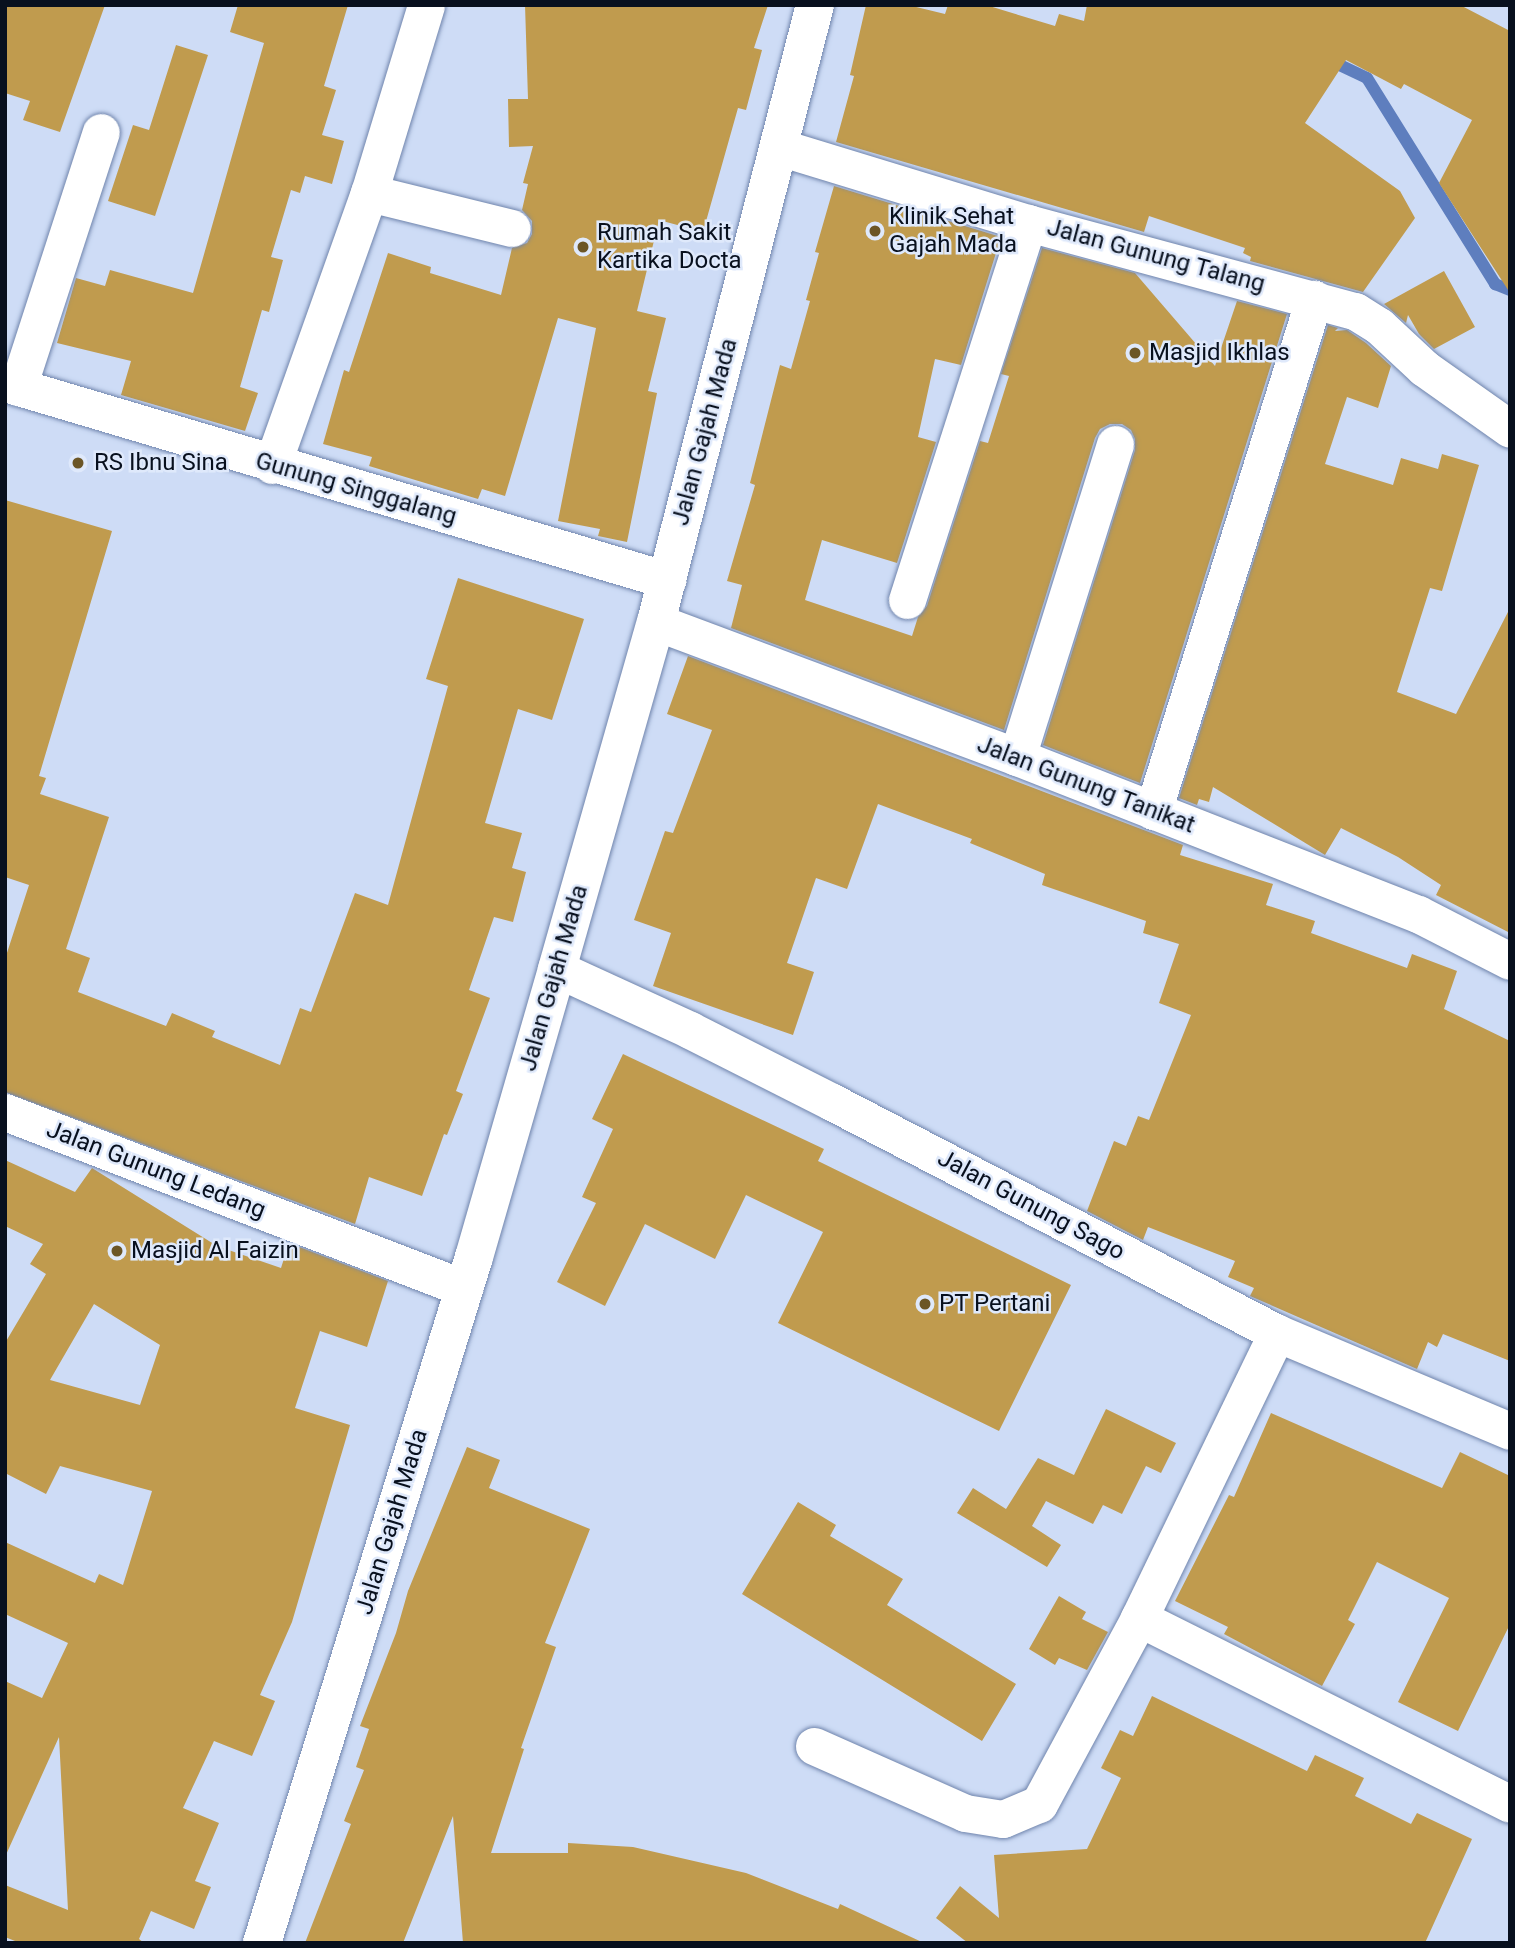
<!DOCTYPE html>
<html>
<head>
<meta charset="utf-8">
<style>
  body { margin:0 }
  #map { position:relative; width:1515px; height:1948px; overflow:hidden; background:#cedcf6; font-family:Roboto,sans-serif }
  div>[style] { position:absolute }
  .stream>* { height:12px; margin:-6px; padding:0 6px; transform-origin:6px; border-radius:6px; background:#5e7ebe }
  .building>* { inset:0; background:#c09b4e }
  .roads { filter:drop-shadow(0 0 2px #6f84ac) drop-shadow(0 0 2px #6f84ac) }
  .street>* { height:37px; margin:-18.5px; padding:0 18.5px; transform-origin:18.5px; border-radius:18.5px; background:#fff }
  .secondary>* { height:38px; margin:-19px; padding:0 19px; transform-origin:19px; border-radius:19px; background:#fff }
  .dots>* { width:19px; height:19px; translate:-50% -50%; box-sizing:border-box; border:4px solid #dfe9fb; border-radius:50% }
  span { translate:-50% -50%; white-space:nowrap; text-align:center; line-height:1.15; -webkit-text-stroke:5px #dfe9fb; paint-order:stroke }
  .poi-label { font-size:24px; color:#08101e }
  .left { translate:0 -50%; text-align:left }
  .street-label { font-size:24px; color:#08101e }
  .frame { position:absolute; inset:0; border:7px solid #08101e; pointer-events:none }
</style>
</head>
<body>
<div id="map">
  <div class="stream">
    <i style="left:1327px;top:59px;width:44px;rotate:25.4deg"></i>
    <i style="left:1367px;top:78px;width:243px;rotate:58.1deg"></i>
    <i style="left:1495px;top:284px;width:16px;rotate:22deg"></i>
  </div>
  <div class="building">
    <i style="clip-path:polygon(5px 5px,105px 5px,60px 132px,23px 120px,30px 101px,5px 93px)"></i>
    <i style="clip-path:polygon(238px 5px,348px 5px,324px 86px,336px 90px,322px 135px,344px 141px,332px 184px,305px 176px,300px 193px,291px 190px,271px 257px,283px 260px,269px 312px,262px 310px,240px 387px,258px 393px,245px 431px,121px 395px,131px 361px,57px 343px,76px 278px,105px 286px,110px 270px,193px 293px,264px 43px,230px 32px)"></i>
    <i style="clip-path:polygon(525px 5px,768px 5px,754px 48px,762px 50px,746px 110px,738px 108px,703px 232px,659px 220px,637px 311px,666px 318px,648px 391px,657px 393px,627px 542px,598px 536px,600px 529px,558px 521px,596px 328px,558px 318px,505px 496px,482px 489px,478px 499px,369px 466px,372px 457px,323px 444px,344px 370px,349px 372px,388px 253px,431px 267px,430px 273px,501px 295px,512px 248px,527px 243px,532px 234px,532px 221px,522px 210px,528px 184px,523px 183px,533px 146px,509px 147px,508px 99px,528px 99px)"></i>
    <i style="clip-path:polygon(866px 5px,908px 5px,945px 14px,948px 5px,986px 5px,1055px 26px,1059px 14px,1084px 21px,1087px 5px,1460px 5px,1510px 31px,1510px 293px,1439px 183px,1472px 120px,1404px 84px,1401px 89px,1346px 60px,1305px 123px,1400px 191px,1415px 218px,1363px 292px,1250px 261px,1251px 257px,1243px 253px,1245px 248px,1149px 216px,1144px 232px,836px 142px,854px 76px,850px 75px)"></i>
    <i style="clip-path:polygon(176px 45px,208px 55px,155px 216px,108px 201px,133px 125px,149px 130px)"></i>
    <i style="clip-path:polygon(834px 186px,1001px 237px,961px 365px,935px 359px,918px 437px,936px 442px,897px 563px,822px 540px,805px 600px,912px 636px,918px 617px,927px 606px,980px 441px,988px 443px,1009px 376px,1001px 374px,1042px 248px,1135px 273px,1215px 366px,1237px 301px,1287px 314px,1140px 783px,1043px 745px,1135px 450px,1135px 439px,1131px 430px,1122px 424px,1110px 424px,1100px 429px,1095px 438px,1004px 730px,731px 628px,742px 585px,727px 581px,755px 485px,750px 483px,780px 365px,791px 369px,810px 301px,806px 300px,819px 253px,815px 252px)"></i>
    <i style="clip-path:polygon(1444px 271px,1475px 327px,1434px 349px,1419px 334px,1408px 315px,1406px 323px,1384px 304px)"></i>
    <i style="clip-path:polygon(1328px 325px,1338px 328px,1335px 331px,1347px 330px,1366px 343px,1391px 366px,1378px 408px,1347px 397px,1325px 464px,1393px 485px,1401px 458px,1438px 469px,1442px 454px,1479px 465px,1442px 591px,1430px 588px,1397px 692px,1456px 714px,1510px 608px,1510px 933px,1436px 895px,1441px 885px,1398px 857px,1341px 828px,1325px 855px,1213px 787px,1209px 802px,1199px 799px,1197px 805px,1179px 798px)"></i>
    <i style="clip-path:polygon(5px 500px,112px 531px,39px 776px,46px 778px,40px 794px,109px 817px,66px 949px,90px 958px,78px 992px,166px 1026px,172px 1013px,215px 1031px,212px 1037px,280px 1065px,300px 1008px,311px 1012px,355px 893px,388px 905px,448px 686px,426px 679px,458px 578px,584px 619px,552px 720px,518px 709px,485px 823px,522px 833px,512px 868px,526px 872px,513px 922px,494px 917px,469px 990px,490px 998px,456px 1091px,463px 1094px,447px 1135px,444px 1134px,422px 1196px,369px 1177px,355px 1224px,5px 1092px,5px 959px,29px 885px,5px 877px)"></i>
    <i style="clip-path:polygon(688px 656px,1183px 845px,1180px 855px,1273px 884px,1266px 905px,1315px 921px,1311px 933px,1407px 968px,1412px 954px,1457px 971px,1444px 1009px,1510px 1041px,1510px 1361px,1443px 1334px,1437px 1347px,1428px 1342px,1417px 1369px,1250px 1296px,1254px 1288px,1228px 1277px,1235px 1261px,1148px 1227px,1143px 1240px,1087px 1211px,1114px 1141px,1126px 1146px,1138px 1116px,1149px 1120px,1191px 1015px,1159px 1003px,1179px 944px,1143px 933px,1146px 921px,1042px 885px,1045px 874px,970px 843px,972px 839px,878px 804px,847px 889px,816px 878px,787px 963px,814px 972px,793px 1035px,653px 986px,671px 933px,634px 920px,665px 831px,673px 833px,712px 730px,667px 714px)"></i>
    <i style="clip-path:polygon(623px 1054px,824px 1149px,818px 1161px,1071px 1285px,999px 1431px,778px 1323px,823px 1232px,746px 1195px,715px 1259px,645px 1224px,605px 1306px,557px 1282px,596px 1203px,582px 1197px,613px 1129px,592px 1119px)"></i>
    <i style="clip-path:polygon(evenodd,5px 1160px,75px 1192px,92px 1168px,217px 1246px,281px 1268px,289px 1243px,388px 1281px,367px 1347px,320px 1331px,295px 1408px,350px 1425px,292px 1622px,260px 1695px,275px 1701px,252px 1756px,214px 1741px,183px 1808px,219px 1823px,195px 1881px,211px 1887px,194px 1929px,151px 1911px,139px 1939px,144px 1943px,20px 1943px,5px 1937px,5px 1885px,68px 1910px,59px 1737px,5px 1857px,5px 1681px,42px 1698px,68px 1643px,5px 1614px,5px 1542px,95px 1583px,99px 1574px,123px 1585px,152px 1491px,60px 1466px,46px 1494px,5px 1473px,5px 1343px,46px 1274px,30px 1264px,43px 1244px,5px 1226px,5px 1160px,94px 1304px,160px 1345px,140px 1405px,50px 1380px,94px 1304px)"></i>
    <i style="clip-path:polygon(1106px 1409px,1176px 1443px,1161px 1473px,1146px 1466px,1122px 1514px,1103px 1505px,1093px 1524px,1046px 1501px,1032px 1526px,1061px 1545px,1047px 1567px,957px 1513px,973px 1488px,1006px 1509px,1038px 1458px,1074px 1475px)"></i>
    <i style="clip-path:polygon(1271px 1413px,1442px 1488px,1460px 1452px,1510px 1476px,1510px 1624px,1458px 1731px,1398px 1702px,1449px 1598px,1377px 1562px,1348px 1620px,1355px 1624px,1322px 1686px,1224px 1634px,1228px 1627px,1175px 1601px,1229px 1495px,1234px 1497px)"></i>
    <i style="clip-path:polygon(467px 1447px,500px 1460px,489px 1488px,590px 1529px,545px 1643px,556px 1647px,521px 1748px,524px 1749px,491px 1853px,568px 1853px,568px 1843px,633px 1847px,746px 1873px,838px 1909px,840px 1904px,924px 1943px,463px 1943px,453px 1816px,403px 1943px,305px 1943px,351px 1824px,344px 1821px,364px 1770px,356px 1767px,369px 1729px,360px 1726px,396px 1633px,408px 1591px)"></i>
    <i style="clip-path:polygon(798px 1502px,836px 1525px,830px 1536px,903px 1579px,887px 1605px,1016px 1684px,982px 1741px,742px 1594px)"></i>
    <i style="clip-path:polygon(1059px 1596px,1086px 1612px,1082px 1619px,1108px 1632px,1087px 1670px,1059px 1658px,1055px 1665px,1029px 1649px)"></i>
    <i style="clip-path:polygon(1152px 1696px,1307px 1771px,1315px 1755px,1364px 1778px,1355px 1796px,1411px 1824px,1417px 1813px,1472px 1839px,1425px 1943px,968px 1943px,936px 1918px,960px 1886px,999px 1918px,994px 1855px,1087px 1849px,1121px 1778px,1101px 1768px,1120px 1730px,1133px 1736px)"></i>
  </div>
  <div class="roads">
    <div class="street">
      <i style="left:779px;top:147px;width:260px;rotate:17deg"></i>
      <i style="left:1028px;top:223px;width:339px;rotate:15.1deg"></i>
      <i style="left:1355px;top:311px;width:28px;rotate:32deg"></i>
      <i style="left:1379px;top:326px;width:62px;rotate:43deg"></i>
      <i style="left:1424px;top:368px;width:105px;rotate:35.3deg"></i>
      <i style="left:369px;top:193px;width:147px;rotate:13.8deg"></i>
      <i style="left:5px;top:383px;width:691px;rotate:16.57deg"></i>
      <i style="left:18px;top:387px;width:268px;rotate:-72deg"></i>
      <i style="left:272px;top:465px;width:289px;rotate:-70.4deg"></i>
      <i style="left:369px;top:193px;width:196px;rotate:-73.1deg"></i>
      <i style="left:907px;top:600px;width:396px;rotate:-72.2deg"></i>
      <i style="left:656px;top:622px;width:385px;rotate:20.5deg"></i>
      <i style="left:1017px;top:757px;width:431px;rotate:21.4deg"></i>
      <i style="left:1418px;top:914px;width:103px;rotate:27.1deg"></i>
      <i style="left:1017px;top:757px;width:328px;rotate:-72.6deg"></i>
      <i style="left:1153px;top:811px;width:537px;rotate:-72.54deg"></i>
      <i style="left:557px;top:969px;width:146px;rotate:24.6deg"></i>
      <i style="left:690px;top:1030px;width:159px;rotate:26.9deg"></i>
      <i style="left:832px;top:1102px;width:501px;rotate:27.43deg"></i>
      <i style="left:1277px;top:1333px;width:253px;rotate:22.8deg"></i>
      <i style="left:5px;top:1112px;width:492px;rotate:21deg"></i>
      <i style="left:1139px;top:1618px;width:415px;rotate:26.6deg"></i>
      <i style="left:814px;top:1746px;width:165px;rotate:23.9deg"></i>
      <i style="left:965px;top:1813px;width:38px;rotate:9deg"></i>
      <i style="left:1003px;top:1819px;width:39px;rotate:-23deg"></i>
      <i style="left:1039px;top:1804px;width:211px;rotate:-61.7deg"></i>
      <i style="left:1139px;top:1618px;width:317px;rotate:-64.2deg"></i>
    </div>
    <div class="secondary">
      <i style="left:262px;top:1943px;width:718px;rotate:-72.83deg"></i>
      <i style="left:474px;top:1257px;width:300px;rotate:-73.9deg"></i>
      <i style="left:557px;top:969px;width:361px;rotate:-74.1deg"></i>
      <i style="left:656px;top:622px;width:637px;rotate:-75.55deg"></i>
    </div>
  </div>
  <div class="dots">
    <i style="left:875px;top:231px;background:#6c5626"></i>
    <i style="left:583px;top:247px;background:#6c5626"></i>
    <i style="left:1135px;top:353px;background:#6c5626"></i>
    <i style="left:78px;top:463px;background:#6c5626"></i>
    <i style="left:117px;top:1251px;background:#6c5626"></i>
    <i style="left:925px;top:1304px;background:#6c5626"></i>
  </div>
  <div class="poi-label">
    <span class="left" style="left:889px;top:231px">Klinik Sehat<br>Gajah Mada</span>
    <span class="left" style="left:597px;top:247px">Rumah Sakit<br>Kartika Docta</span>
    <span class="left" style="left:1149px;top:353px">Masjid Ikhlas</span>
    <span class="left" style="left:94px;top:463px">RS Ibnu Sina</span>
    <span class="left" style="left:131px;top:1251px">Masjid Al Faizin</span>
    <span class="left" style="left:939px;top:1304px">PT Pertani</span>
  </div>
  <div class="street-label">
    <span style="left:1156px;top:256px;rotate:15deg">Jalan Gunung Talang</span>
    <span style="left:705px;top:432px;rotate:-75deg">Jalan Gajah Mada</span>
    <span style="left:356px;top:489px;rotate:16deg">Gunung Singgalang</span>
    <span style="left:1086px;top:785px;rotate:21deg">Jalan Gunung Tanikat</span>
    <span style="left:554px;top:978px;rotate:-74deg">Jalan Gajah Mada</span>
    <span style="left:156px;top:1170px;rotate:21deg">Jalan Gunung Ledang</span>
    <span style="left:1031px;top:1205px;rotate:28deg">Jalan Gunung Sago</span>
    <span style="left:392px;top:1522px;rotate:-73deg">Jalan Gajah Mada</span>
  </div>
  <div class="frame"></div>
</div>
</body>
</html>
